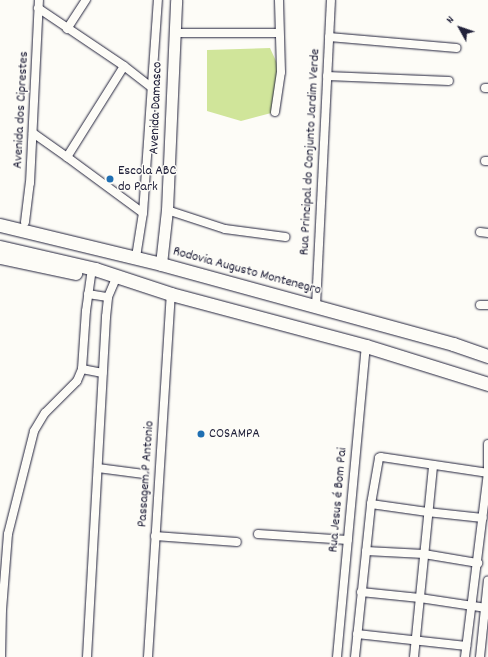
<!DOCTYPE html>
<html>
<head>
<meta charset="utf-8">
<style>
  body { margin:0 }
  #map { position:relative; width:488px; height:657px; overflow:hidden; background:#fdfcf7; font-family:Dekko,sans-serif }
  div>[style] { position:absolute }
  .green>* { inset:0; background:#d0e59a }
  .roads { filter:drop-shadow(0 0 1px #22223b) drop-shadow(0 0 1px #22223b) }
  .street>* { height:8px; margin:-4px; padding:0 4px; transform-origin:4px; border-radius:4px; background:#fdfcf7 }
  .secondary>* { height:11px; margin:-5.5px; padding:0 5.5px; transform-origin:5.5px; border-radius:5.5px; background:#fdfcf7 }
  .primary>* { height:13px; margin:-6.5px; padding:0 6.5px; transform-origin:6.5px; border-radius:6.5px; background:#fdfcf7 }
  .dots>* { width:11px; height:11px; translate:-50% -50%; box-sizing:border-box; border:2px solid #fdfcf7; border-radius:50% }
  span { translate:-50% -50%; white-space:nowrap; text-align:center; line-height:1.15; -webkit-text-stroke:3px #fdfcf7; paint-order:stroke }
  .street-label { font-size:14px; color:#22223b }
  .poi-label { font-size:14px; color:#22223b }
  .left { translate:0 -50%; text-align:left }
  .north { position:absolute; left:440px; top:8px; width:40px; height:40px; -webkit-text-stroke:3px #fdfcf7; paint-order:stroke; rotate:310deg; font-size:11px; font-weight:700; line-height:16px; text-align:center; color:#22223b }
  .north::after { content:''; display:block; margin:auto; width:14px; height:18px; background:#22223b; clip-path:polygon(50% 0,100% 100%,50% 72%,0 100%) }
</style>
</head>
<body>
<div id="map">
  <div class="green">
    <i style="clip-path:polygon(270px 48px,281px 72px,275px 112px,241px 121px,207px 111px,207px 50px)"></i>
  </div>
  <div class="roads">
    <div class="street">
      <i style="left:38px;top:8px;width:104px;rotate:34deg"></i>
      <i style="left:124px;top:66px;width:34px;rotate:38deg"></i>
      <i style="left:67px;top:29px;width:35px;rotate:-57deg"></i>
      <i style="left:174px;top:33px;width:105px"></i>
      <i style="left:329px;top:37px;width:128px;rotate:4.9deg"></i>
      <i style="left:327px;top:76px;width:122px;rotate:2.3deg"></i>
      <i style="left:485px;top:88px;width:3px"></i>
      <i style="left:275px;top:112px;width:40px;rotate:-81.5deg"></i>
      <i style="left:281px;top:72px;width:72px;rotate:-91.6deg"></i>
      <i style="left:33px;top:133px;width:42px;rotate:35.2deg"></i>
      <i style="left:67px;top:157px;width:94px;rotate:36.4deg"></i>
      <i style="left:67px;top:157px;width:107px;rotate:-57.9deg"></i>
      <i style="left:485px;top:161px;width:3px"></i>
      <i style="left:167px;top:210px;width:61px;rotate:18.1deg"></i>
      <i style="left:225px;top:229px;width:61px;rotate:7.6deg"></i>
      <i style="left:25px;top:222px;width:39px;rotate:-83deg"></i>
      <i style="left:30px;top:183px;width:183px;rotate:-87.2deg"></i>
      <i style="left:480px;top:232px;width:8px;rotate:7deg"></i>
      <i style="left:136px;top:257px;width:45px;rotate:-81deg"></i>
      <i style="left:143px;top:213px;width:214px;rotate:-86deg"></i>
      <i style="left:88px;top:294px;width:20px;rotate:9deg"></i>
      <i style="left:480px;top:305px;width:8px"></i>
      <i style="left:316px;top:306px;width:306px;rotate:-87.2deg"></i>
      <i style="left:82px;top:369px;width:21px;rotate:11deg"></i>
      <i style="left:98px;top:468px;width:46px;rotate:7.4deg"></i>
      <i style="left:371px;top:504px;width:57px;rotate:8.1deg"></i>
      <i style="left:427px;top:512px;width:56px;rotate:6.1deg"></i>
      <i style="left:258px;top:534px;width:90px;rotate:3.8deg"></i>
      <i style="left:155px;top:536px;width:82px;rotate:4.2deg"></i>
      <i style="left:366px;top:551px;width:58px;rotate:3deg"></i>
      <i style="left:424px;top:554px;width:55px;rotate:9.5deg"></i>
      <i style="left:361px;top:592px;width:59px;rotate:5.8deg"></i>
      <i style="left:420px;top:598px;width:67px;rotate:8.6deg"></i>
      <i style="left:357px;top:634px;width:110px;rotate:6.3deg"></i>
      <i style="left:1px;top:657px;width:47px;rotate:-88.8deg"></i>
      <i style="left:2px;top:610px;width:76px;rotate:-85.5deg"></i>
      <i style="left:8px;top:534px;width:106px;rotate:-75.8deg"></i>
      <i style="left:34px;top:431px;width:21px;rotate:-59deg"></i>
      <i style="left:45px;top:413px;width:45px;rotate:-45deg"></i>
      <i style="left:77px;top:381px;width:13px;rotate:-67deg"></i>
      <i style="left:82px;top:369px;width:58px;rotate:-86.1deg"></i>
      <i style="left:86px;top:311px;width:37px;rotate:-82deg"></i>
      <i style="left:87px;top:657px;width:341px;rotate:-86.8deg"></i>
      <i style="left:106px;top:317px;width:20px;rotate:-84deg"></i>
      <i style="left:108px;top:297px;width:23px;rotate:-67deg"></i>
      <i style="left:148px;top:657px;width:364px;rotate:-86.4deg"></i>
      <i style="left:337px;top:657px;width:312px;rotate:-84.7deg"></i>
      <i style="left:355px;top:657px;width:154px;rotate:-84deg"></i>
      <i style="left:371px;top:504px;width:47px;rotate:-80.1deg"></i>
      <i style="left:379px;top:458px;width:2px;rotate:-27deg"></i>
      <i style="left:381px;top:457px;width:108px;rotate:8.5deg"></i>
      <i style="left:414px;top:657px;width:193px;rotate:-84.3deg"></i>
      <i style="left:465px;top:657px;width:185px;rotate:-82.9deg"></i>
      <i style="left:488px;top:473px;width:29px;rotate:-90deg"></i>
      <i style="left:480px;top:657px;width:77px;rotate:-84.1deg"></i>
    </div>
    <div class="secondary">
      <i style="left:161px;top:264px;width:54px;rotate:-83.7deg"></i>
      <i style="left:167px;top:210px;width:210px;rotate:-87.5deg"></i>
    </div>
    <div class="primary">
      <i style="left:0;top:225px;width:166px;rotate:13.6deg"></i>
      <i style="left:161px;top:264px;width:303px;rotate:15.3deg"></i>
      <i style="left:453px;top:344px;width:37px;rotate:19deg"></i>
      <i style="left:0;top:247px;width:98px;rotate:13deg"></i>
      <i style="left:95px;top:269px;width:80px;rotate:18.2deg"></i>
      <i style="left:171px;top:294px;width:202px;rotate:14.9deg"></i>
      <i style="left:366px;top:346px;width:128px;rotate:17.3deg"></i>
      <i style="left:0;top:257px;width:77px;rotate:12deg"></i>
    </div>
  </div>
  <div class="dots">
    <i style="left:110px;top:179px;background:#1f6fb2"></i>
    <i style="left:201px;top:434px;background:#1f6fb2"></i>
  </div>
  <div class="street-label">
    <span style="left:156px;top:108px;rotate:-88deg">Avenida Damasco</span>
    <span style="left:21px;top:110px;rotate:-87deg">Avenida dos Ciprestes</span>
    <span style="left:310px;top:152px;rotate:-87deg">Rua Principal do Conjunto Jardim Verde</span>
    <span style="left:247px;top:271px;rotate:15deg">Rodovia Augusto Montenegro</span>
    <span style="left:146px;top:474px;rotate:-86deg">Passagem P Antonio</span>
    <span style="left:338px;top:500px;rotate:-85deg">Rua Jesus é Bom Pai</span>
  </div>
  <div class="poi-label">
    <span class="left" style="left:118px;top:179px">Escola ABC<br>do Park</span>
    <span class="left" style="left:209px;top:434px">COSAMPA</span>
  </div>
  <div class="north">N</div>
</div>
</body>
</html>
